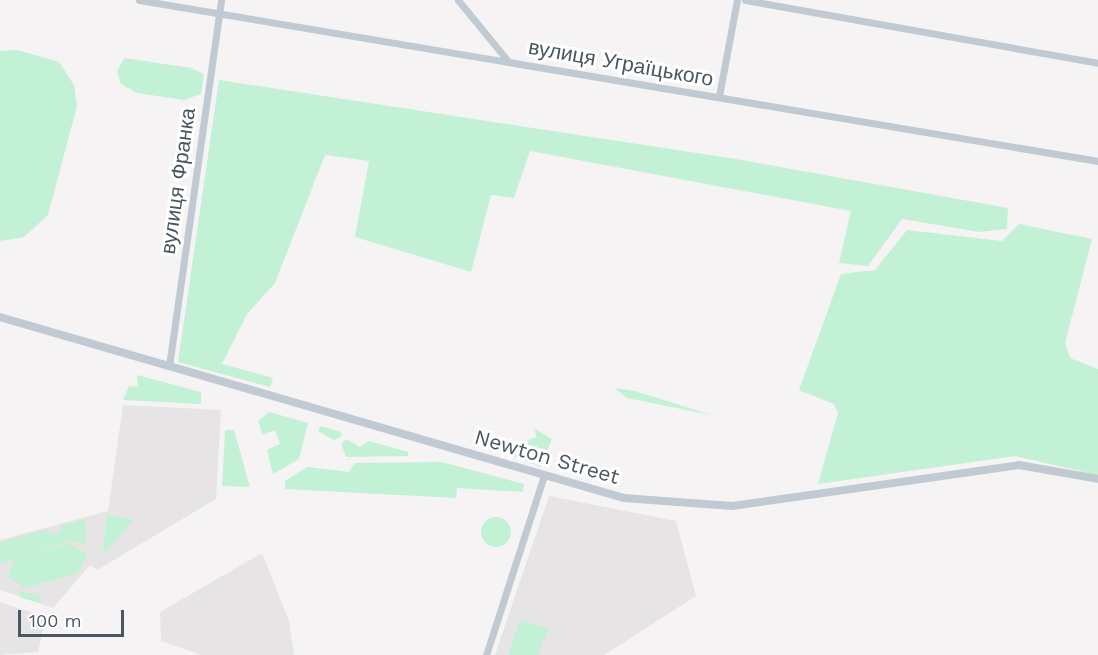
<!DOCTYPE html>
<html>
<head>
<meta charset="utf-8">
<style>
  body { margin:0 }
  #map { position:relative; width:1098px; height:655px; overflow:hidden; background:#f5f3f3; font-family:"Work Sans",sans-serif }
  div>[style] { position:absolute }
  .education>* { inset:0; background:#e6e4e5 }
  .green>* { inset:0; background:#c3f1d5 }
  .round { border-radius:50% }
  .minor>* { height:7px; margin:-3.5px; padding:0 3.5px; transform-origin:3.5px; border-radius:3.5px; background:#c1cad2 }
  .tertiary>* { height:8px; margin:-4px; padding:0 4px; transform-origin:4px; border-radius:4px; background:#c1cad2 }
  span { translate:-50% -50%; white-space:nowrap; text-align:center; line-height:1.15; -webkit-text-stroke:6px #fff; paint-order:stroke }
  .street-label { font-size:21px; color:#4a5661 }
  .scale { position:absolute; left:18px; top:610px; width:106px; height:27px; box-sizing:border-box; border:3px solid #4a5661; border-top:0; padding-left:8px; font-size:18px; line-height:21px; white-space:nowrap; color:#4a5661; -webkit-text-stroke:4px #fff; paint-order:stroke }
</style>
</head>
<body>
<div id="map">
  <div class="education">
    <i style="clip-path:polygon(123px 405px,221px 410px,216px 499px,97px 570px,90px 565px,53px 608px,0 590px,0 540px,108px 511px)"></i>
    <i style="clip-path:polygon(549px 496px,676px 521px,696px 596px,604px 655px,495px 655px)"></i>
    <i style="clip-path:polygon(262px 553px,289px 621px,294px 655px,202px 655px,161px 641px,160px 612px)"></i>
    <i style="clip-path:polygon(0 602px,46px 617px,38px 652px,0 655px)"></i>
  </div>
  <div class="green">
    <i style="clip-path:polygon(18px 50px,59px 62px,74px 85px,77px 106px,48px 215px,24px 237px,0 241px,0 51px)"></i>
    <i style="clip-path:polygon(124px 58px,191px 68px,204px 74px,201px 94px,184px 100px,137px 93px,121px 84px,117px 72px)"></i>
    <i style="clip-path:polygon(219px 80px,736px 159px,1008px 208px,1007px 229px,979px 232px,902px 219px,868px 266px,839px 263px,851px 211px,530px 151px,514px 198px,491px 195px,471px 272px,355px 237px,369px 161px,325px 155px,275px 283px,247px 314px,222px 364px,273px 378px,270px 387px,178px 362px)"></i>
    <i style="clip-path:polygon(1019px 224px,1092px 239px,1065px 343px,1070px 358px,1098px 369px,1098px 475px,1015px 456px,818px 484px,838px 413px,834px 404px,799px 390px,841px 274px,875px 270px,907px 230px,1002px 241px)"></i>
    <i style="clip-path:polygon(137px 375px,201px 392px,201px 404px,123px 400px,129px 386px,138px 387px)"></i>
    <i style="clip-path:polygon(614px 388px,635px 391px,711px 415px,627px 398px)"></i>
    <i style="clip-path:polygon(269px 412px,308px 423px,299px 459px,273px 474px,267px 450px,280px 444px,275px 430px,263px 435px,258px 421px)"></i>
    <i style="clip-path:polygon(321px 426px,341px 432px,342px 436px,334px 440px,318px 431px)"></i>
    <i style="clip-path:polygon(535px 429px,552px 439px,541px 467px,510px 455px,515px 445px,536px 437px)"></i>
    <i style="clip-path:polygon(225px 430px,234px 430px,250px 487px,222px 486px)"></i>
    <i style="clip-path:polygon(346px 439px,360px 447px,369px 441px,408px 452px,408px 456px,346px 457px,341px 444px)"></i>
    <i style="clip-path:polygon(442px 462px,524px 484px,523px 492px,457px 488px,456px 498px,285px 489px,285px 481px,307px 467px,349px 472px,355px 463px)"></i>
    <i style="clip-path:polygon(107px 514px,133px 520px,105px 553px,103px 552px)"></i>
    <i class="round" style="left:481px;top:517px;width:30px;height:30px"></i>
    <i style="clip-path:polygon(85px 519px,86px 545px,69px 541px,0 564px,0 542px,44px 530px,58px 535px,62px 525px)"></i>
    <i style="clip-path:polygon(69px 543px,87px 555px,78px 573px,25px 588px,8px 577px,14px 559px)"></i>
    <i style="clip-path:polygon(19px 591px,39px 596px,41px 603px,22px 598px)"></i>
    <i style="clip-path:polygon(520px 620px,548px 629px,538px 655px,508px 655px)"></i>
  </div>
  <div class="minor">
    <i style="left:139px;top:0;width:972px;rotate:9.53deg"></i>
    <i style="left:458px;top:0;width:79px;rotate:50.7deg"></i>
    <i style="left:745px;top:0;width:359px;rotate:10.1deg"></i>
    <i style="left:719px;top:96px;width:98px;rotate:-79.4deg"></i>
    <i style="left:169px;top:366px;width:370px;rotate:-81.9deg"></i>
    <i style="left:486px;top:655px;width:189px;rotate:-72.1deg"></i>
  </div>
  <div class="tertiary">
    <i style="left:0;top:317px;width:650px;rotate:16.18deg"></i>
    <i style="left:624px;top:498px;width:108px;rotate:4.2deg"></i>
    <i style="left:732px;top:506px;width:290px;rotate:-8.1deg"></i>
    <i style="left:1019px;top:465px;width:80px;rotate:10deg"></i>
  </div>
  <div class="street-label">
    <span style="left:621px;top:63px;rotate:10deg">вулиця Уграїцького</span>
    <span style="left:178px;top:181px;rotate:-82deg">вулиця Франка</span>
    <span style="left:547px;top:457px;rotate:16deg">Newton Street</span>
  </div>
  <div class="scale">100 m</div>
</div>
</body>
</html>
